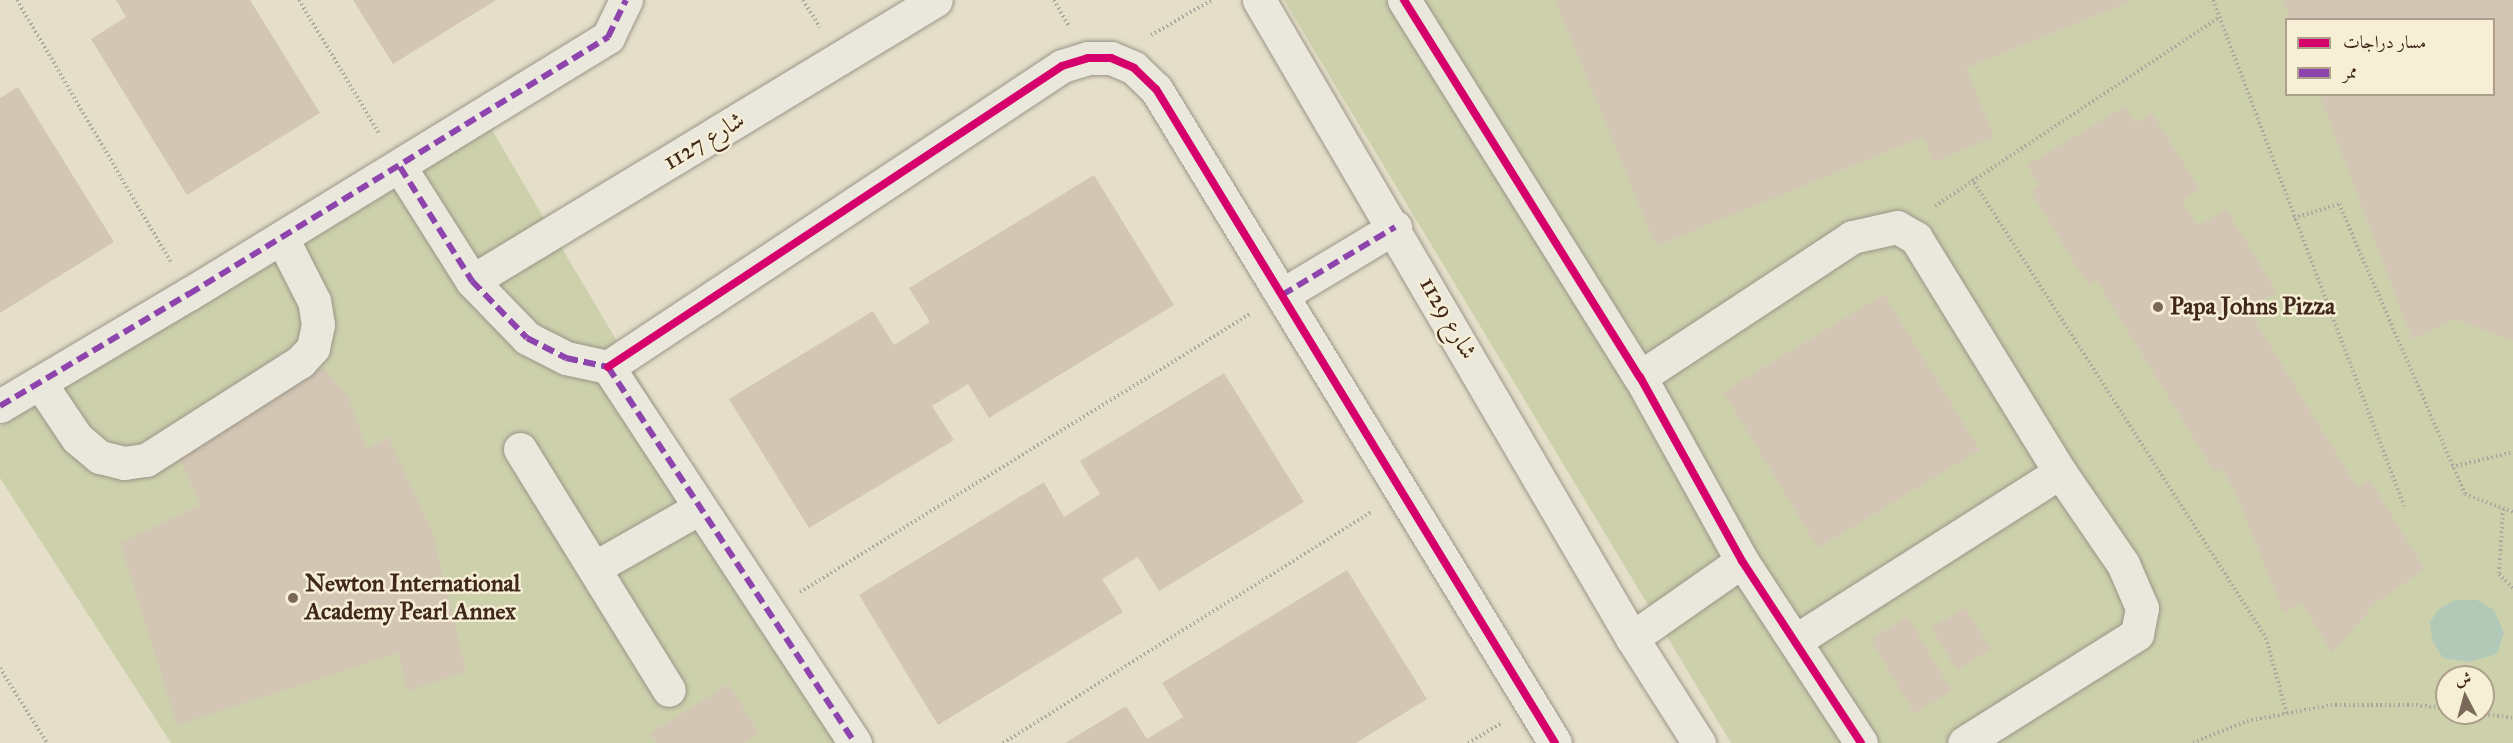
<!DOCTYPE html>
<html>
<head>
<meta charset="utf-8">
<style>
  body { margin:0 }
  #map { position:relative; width:2513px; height:743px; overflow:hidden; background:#e5dfca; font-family:"IM FELL Great Primer",Amiri,serif }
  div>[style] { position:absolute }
  .green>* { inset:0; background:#ccd1ac }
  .water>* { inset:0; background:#b1c9b6 }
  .building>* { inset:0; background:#d3c6b4 }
  .path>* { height:4px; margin-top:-2px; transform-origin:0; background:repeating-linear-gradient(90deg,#aca79e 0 1.5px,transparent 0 4.5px) }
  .roads { filter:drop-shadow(0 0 2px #9b9587) drop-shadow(0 0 2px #9b9587) }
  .minor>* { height:33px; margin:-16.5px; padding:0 16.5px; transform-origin:16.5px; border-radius:16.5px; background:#eae7dd }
  .quiet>* { height:6px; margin-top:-3px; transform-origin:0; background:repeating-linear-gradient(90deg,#8e44ad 0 12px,transparent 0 18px) }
  .cycleway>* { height:8px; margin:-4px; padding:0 4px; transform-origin:4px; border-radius:4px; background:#d6006c }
  .dots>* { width:16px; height:16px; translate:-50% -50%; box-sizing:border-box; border:3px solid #f6eed5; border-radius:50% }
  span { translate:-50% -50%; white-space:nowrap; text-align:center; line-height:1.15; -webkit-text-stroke:5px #f6eed5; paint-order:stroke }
  .street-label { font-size:24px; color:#40291c }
  .poi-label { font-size:24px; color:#40291c; font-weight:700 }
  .left { translate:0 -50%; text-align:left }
  .legend { position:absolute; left:2285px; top:18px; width:210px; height:78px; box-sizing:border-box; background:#f6eed5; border:2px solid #ad9f8b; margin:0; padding:8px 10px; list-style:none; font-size:18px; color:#40291c }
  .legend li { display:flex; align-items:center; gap:12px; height:30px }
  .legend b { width:30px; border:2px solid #ad9f8b }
  .north { position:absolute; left:2435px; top:665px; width:60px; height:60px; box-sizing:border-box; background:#f6eed5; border:2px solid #ad9f8b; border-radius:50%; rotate:354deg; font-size:16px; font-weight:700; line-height:24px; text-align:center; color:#40291c }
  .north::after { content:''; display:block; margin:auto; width:21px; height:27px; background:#7a6959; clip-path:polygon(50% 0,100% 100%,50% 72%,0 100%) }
</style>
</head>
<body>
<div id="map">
  <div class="green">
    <i style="clip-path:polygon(evenodd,1284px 0,2513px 0,2513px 743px,1731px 743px,1284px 0,2286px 20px,2494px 20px,2494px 94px,2286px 94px,2286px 20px,1284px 0,2447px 677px,2483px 677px,2483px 713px,2447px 713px,2447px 677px)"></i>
    <i style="clip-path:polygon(483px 115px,855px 743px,171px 743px,0 478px,0 427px)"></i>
  </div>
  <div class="water">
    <i style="clip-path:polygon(2455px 600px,2477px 600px,2494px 610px,2504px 633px,2497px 654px,2470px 662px,2443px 658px,2432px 640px,2430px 622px,2439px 609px)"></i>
  </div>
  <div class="building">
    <i style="clip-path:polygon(116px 0,250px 0,320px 113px,187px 195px,91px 39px,126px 17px)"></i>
    <i style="clip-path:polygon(353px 0,496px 0,393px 64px)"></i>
    <i style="clip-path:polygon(1555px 0,2134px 0,1966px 68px,1994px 137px,1934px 162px,1923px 137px,1656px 246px)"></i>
    <i style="clip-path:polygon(2283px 0,2513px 0,2513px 341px,2455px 319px,2412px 339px,2319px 94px,2494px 94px,2494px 20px,2290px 20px)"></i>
    <i style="clip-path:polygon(18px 87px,114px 242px,0 313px,0 98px)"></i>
    <i style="clip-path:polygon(2125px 106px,2135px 123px,2152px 113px,2200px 189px,2182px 201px,2198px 226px,2226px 209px,2277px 292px,2248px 309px,2357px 487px,2370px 480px,2425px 569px,2376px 603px,2332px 653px,2301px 602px,2284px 613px,2235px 492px,2221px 469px,2215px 473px,2096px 280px,2088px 285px,2030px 191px,2039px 185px,2027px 165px)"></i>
    <i style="clip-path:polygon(1094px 175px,1174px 305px,989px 418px,968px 384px,932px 406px,954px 440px,809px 528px,729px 399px,873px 311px,894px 345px,930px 322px,909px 288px)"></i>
    <i style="clip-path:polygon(1884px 294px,1980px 450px,1818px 548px,1723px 392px)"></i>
    <i style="clip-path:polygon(323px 367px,348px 396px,367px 449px,388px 437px,433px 533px,466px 672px,407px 691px,398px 653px,177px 725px,120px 543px,200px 505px,177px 452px)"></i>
    <i style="clip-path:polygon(1224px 373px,1304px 502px,1159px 591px,1138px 557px,1102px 579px,1123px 612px,938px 725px,859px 595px,1044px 482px,1064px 517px,1100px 494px,1080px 461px)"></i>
    <i style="clip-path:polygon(1347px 570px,1427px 699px,1356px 743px,1065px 743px,1126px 706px,1147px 739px,1183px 717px,1162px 683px)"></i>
    <i style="clip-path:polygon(1965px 607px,1991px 649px,1957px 670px,1931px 628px)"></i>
    <i style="clip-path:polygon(1908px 617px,1952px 691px,1914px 713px,1870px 639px)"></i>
    <i style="clip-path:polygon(729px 684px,759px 734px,744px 743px,657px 743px,650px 733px)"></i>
  </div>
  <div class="path">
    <i style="left:17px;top:0;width:305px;rotate:59.6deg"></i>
    <i style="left:299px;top:0;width:155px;rotate:59deg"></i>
    <i style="left:803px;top:0;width:32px;rotate:58deg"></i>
    <i style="left:1054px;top:0;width:30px;rotate:60deg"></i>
    <i style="left:2213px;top:0;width:541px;rotate:69.32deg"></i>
    <i style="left:1151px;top:35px;width:70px;rotate:-29.8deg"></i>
    <i style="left:1972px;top:179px;width:545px;rotate:57.36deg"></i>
    <i style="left:2266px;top:638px;width:79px;rotate:74.6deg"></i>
    <i style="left:1935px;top:206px;width:342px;rotate:-33.6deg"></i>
    <i style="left:2294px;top:218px;width:47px;rotate:-17.3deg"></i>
    <i style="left:2339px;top:204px;width:316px;rotate:66.5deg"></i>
    <i style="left:2465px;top:494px;width:51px;rotate:20.6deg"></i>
    <i style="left:2452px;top:467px;width:63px;rotate:-13.8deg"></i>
    <i style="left:2503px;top:509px;width:65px;rotate:93.5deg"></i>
    <i style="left:2499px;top:574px;width:20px;rotate:45deg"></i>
    <i style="left:800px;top:592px;width:529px;rotate:-31.71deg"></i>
    <i style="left:0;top:668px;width:89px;rotate:57.9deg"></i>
    <i style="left:2475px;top:713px;width:38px;rotate:7deg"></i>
    <i style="left:1003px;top:743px;width:434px;rotate:-32.1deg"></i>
    <i style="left:1468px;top:743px;width:39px;rotate:-31deg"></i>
    <i style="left:2193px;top:743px;width:58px;rotate:-22.2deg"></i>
    <i style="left:2247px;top:721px;width:86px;rotate:-10.8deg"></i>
    <i style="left:2331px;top:705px;width:85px"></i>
    <i style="left:2416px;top:705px;width:31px;rotate:7deg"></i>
  </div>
  <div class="roads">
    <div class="minor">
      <i style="left:1259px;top:0;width:739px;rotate:59.69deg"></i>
      <i style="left:1632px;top:638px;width:125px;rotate:57.5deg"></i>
      <i style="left:1404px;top:0;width:445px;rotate:58deg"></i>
      <i style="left:1640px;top:377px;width:210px;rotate:61deg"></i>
      <i style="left:1742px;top:561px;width:217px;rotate:56.8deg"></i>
      <i style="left:400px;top:167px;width:135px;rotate:57.7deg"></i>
      <i style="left:472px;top:281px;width:79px;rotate:46deg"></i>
      <i style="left:527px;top:338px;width:44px;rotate:27.1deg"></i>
      <i style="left:566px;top:358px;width:43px;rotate:12.1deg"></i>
      <i style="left:608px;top:367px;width:450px;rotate:56.7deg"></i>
      <i style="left:472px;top:281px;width:542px;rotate:-31.2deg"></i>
      <i style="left:1282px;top:295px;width:132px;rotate:-31deg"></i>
      <i style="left:608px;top:367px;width:545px;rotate:-33.54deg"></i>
      <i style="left:1062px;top:66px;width:27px;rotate:-17deg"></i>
      <i style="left:1088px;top:58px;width:23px"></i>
      <i style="left:1111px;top:58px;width:25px;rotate:23deg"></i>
      <i style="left:1134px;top:68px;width:30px;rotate:44deg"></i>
      <i style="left:1156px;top:89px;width:766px;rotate:58.61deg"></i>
      <i style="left:1640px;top:377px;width:254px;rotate:-33.4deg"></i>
      <i style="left:1852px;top:237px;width:46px;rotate:-12.5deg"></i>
      <i style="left:1897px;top:227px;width:22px;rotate:30deg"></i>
      <i style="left:1916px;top:238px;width:275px;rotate:58.4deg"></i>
      <i style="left:2060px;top:472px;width:112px;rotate:55.6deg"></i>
      <i style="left:2123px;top:564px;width:48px;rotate:66.6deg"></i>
      <i style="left:2142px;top:608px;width:26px;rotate:101deg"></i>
      <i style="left:2137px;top:634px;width:204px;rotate:147.8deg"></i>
      <i style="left:40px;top:383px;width:66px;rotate:56.1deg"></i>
      <i style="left:77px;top:438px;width:30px;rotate:40deg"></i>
      <i style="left:100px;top:457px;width:25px;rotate:14deg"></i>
      <i style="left:124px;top:463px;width:22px;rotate:-8deg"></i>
      <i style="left:146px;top:460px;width:183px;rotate:-32.5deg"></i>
      <i style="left:300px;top:362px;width:19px;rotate:-47deg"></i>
      <i style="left:313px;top:348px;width:24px;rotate:-78deg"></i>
      <i style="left:318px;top:325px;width:24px;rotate:-99deg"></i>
      <i style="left:314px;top:301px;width:71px;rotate:-116.9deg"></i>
      <i style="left:0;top:406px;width:220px;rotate:-30.7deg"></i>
      <i style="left:189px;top:294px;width:492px;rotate:-31.5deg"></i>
      <i style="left:608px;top:37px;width:41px;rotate:-64.1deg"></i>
      <i style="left:520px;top:449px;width:283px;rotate:58.3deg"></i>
      <i style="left:594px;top:568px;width:121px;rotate:-29.7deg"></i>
      <i style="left:1632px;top:638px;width:134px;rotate:-35deg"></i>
      <i style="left:1795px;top:641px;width:314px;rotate:-32.5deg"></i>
    </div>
  </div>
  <div class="quiet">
    <i style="left:400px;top:167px;width:135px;rotate:57.7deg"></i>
    <i style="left:472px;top:281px;width:79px;rotate:46deg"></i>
    <i style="left:527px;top:338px;width:44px;rotate:27.1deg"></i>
    <i style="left:566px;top:358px;width:43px;rotate:12.1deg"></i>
    <i style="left:608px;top:367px;width:450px;rotate:56.7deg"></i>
    <i style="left:1282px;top:295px;width:132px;rotate:-31deg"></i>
    <i style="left:0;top:406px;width:220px;rotate:-30.7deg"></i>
    <i style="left:189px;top:294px;width:492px;rotate:-31.5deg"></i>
    <i style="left:608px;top:37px;width:41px;rotate:-64.1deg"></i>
  </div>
  <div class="cycleway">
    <i style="left:1404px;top:0;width:445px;rotate:58deg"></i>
    <i style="left:1640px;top:377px;width:210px;rotate:61deg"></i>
    <i style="left:1742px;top:561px;width:217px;rotate:56.8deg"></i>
    <i style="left:608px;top:367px;width:545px;rotate:-33.54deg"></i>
    <i style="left:1062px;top:66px;width:27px;rotate:-17deg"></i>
    <i style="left:1088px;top:58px;width:23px"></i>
    <i style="left:1111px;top:58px;width:25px;rotate:23deg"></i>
    <i style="left:1134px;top:68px;width:30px;rotate:44deg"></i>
    <i style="left:1156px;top:89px;width:766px;rotate:58.61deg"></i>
  </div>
  <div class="dots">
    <i style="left:2158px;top:307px;background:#7a6959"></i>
    <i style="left:293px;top:598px;background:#7a6959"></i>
  </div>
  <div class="street-label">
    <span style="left:704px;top:141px;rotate:-31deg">شارع 1127</span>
    <span style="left:1448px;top:318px;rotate:60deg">شارع 1129</span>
  </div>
  <div class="poi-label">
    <span class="left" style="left:2170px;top:307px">Papa Johns Pizza</span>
    <span class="left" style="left:305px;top:598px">Newton International<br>Academy Pearl Annex</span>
  </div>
  <ul class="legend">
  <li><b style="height:8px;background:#d6006c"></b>مسار دراجات</li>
  <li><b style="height:8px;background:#8e44ad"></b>ممر</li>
  </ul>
  <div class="north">ش</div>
</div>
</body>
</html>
